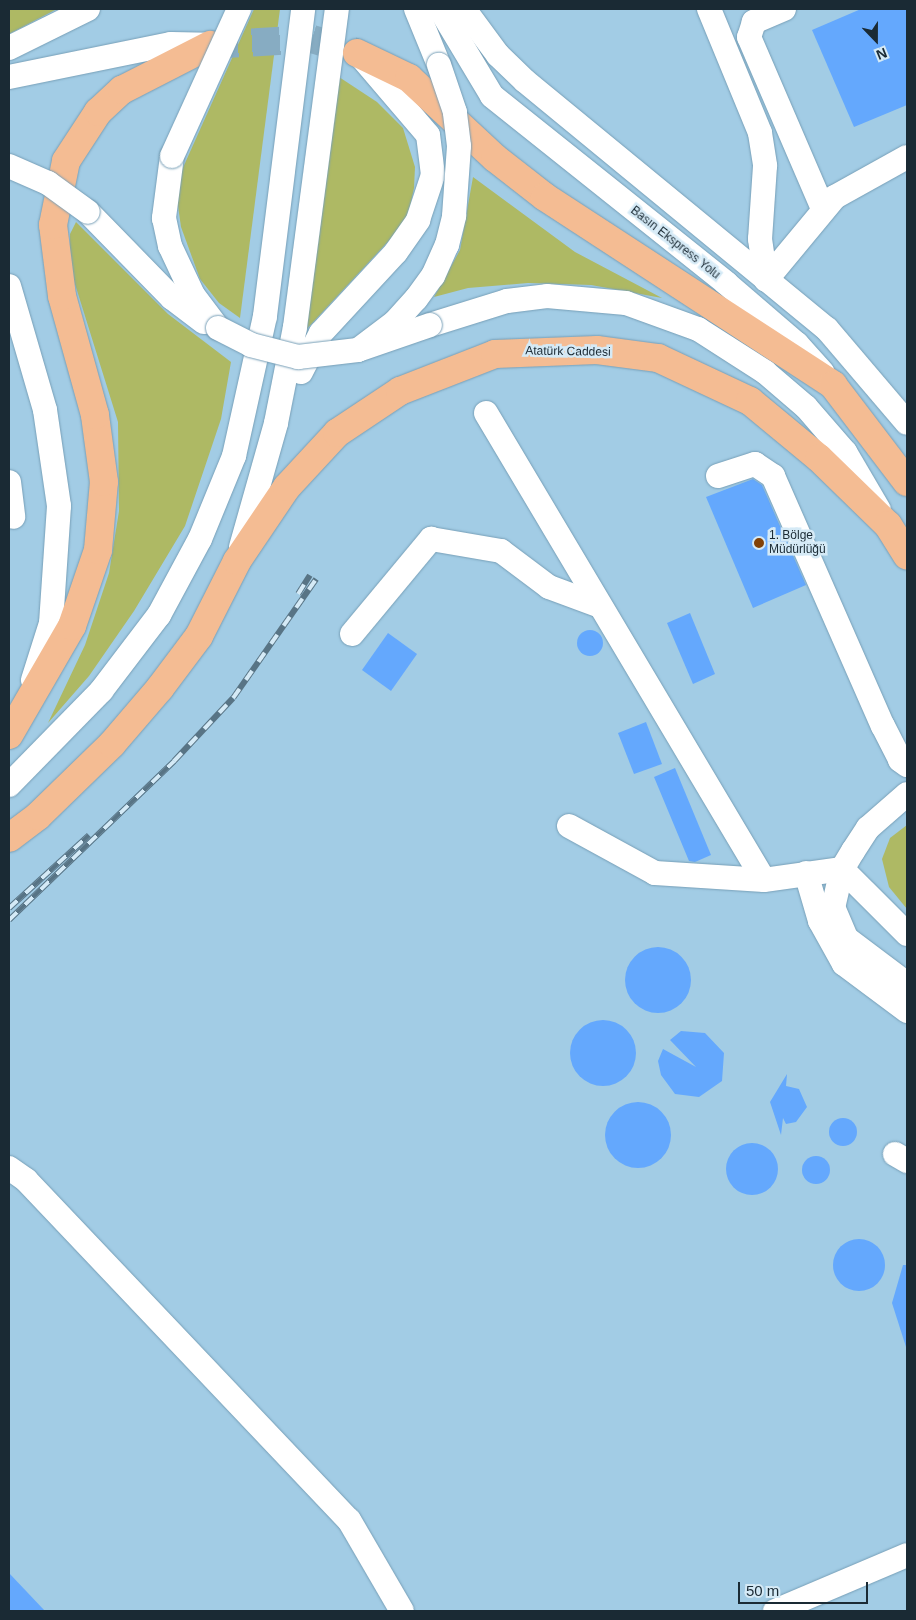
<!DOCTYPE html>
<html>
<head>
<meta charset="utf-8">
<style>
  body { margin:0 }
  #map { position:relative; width:916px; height:1620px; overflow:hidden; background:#a2cce5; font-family:Helvetica,sans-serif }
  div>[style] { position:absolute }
  .green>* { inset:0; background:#aeb964 }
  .building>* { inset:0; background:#64a8fd }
  .round { border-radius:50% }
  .major-tunnel>* { height:28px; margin-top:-14px; transform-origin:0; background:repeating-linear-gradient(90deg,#87acc2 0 28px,transparent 0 42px) }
  .roads { filter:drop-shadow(0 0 1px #779fb7) drop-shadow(0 0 1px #779fb7) }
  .minor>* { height:24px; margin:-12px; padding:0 12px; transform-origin:12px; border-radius:12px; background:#fff }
  .major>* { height:28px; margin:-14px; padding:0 14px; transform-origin:14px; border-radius:14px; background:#f4bc93 }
  .rail>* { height:5.5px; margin-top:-2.75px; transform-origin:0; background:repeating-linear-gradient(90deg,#d5eaf6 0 11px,#587485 0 22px); box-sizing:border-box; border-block:1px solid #587485 }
  .bridges { filter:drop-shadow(0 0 1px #779fb7) drop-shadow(0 0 1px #779fb7) }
  .minor-bridge>* { height:24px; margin:-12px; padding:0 12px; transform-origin:12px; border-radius:12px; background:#fff }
  .dots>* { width:14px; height:14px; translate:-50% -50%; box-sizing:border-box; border:2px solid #d5eaf6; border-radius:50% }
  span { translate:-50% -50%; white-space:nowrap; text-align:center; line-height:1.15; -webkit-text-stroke:5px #d5eaf6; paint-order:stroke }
  .street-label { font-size:12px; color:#1a2a34 }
  .poi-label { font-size:12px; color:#1a2a34 }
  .left { translate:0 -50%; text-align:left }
  .frame { position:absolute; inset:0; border:10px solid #1a2a34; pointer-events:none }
  .north { position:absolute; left:851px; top:15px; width:50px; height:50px; -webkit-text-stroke:4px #d5eaf6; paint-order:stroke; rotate:158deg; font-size:14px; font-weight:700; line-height:20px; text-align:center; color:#1a2a34 }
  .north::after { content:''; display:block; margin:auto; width:18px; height:22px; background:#1a2a34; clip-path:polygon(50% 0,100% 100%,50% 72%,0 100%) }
  .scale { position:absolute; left:738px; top:1582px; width:130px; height:22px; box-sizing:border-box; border:2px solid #1a2a34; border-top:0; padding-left:6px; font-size:15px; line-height:18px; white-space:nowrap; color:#1a2a34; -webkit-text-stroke:4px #d5eaf6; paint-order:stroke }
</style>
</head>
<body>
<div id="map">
  <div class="green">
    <i style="clip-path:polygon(9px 9px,57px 9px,9px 34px)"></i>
    <i style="clip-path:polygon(254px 9px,280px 9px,240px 318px,219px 303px,200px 279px,181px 227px,177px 199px,181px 172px)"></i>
    <i style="clip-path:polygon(339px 77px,377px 102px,403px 128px,415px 167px,414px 188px,409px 212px,397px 232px,304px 332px)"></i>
    <i style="clip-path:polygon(473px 177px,575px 252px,662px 298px,591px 285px,528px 283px,468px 288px,434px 297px,460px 250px)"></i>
    <i style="clip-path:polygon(76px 222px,168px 314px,231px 362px,221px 419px,185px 526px,134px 611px,89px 676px,48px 723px,85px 645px,109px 573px,119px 511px,118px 422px,70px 268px,70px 234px)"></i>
    <i style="clip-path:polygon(907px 825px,907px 909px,889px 887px,882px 859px,890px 838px)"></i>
  </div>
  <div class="building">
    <i style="clip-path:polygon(861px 9px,907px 9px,907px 105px,854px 127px,812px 30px)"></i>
    <i style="clip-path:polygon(753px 479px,762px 485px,806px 585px,753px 608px,706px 497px)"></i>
    <i style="clip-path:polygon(690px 613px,715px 674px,693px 684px,667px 623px)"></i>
    <i class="round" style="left:577px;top:630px;width:26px;height:26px"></i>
    <i style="clip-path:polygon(388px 633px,417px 654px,391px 691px,362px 670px)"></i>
    <i style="clip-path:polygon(646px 722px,662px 764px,634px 774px,618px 733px)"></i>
    <i style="clip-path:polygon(675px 768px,711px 855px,695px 862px,689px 861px,654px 777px)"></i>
    <i class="round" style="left:625px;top:947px;width:66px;height:66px"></i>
    <i class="round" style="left:570px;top:1020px;width:66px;height:66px"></i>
    <i style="clip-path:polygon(681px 1031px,705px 1033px,724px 1053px,722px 1081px,699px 1097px,675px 1094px,661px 1075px,658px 1061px,663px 1049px,696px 1067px,670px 1040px)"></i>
    <i style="clip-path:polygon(787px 1074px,786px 1086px,799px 1089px,807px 1107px,796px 1122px,786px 1124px,783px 1118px,781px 1135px,770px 1102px)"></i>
    <i class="round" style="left:605px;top:1102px;width:66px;height:66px"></i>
    <i class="round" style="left:829px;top:1118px;width:28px;height:28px"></i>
    <i class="round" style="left:726px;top:1143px;width:52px;height:52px"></i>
    <i class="round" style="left:802px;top:1156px;width:28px;height:28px"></i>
    <i class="round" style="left:833px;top:1239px;width:52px;height:52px"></i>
    <i style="clip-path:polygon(903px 1265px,907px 1265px,906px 1347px,892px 1303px)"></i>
    <i style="clip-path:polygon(9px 1573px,45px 1611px,9px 1611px)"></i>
  </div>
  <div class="major-tunnel">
    <i style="left:210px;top:45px;width:102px;rotate:-3.4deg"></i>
    <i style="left:312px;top:39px;width:45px;rotate:16.8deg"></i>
  </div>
  <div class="roads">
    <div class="minor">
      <i style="left:416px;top:9px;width:61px;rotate:67.7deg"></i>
      <i style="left:440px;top:9px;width:101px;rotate:59.1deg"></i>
      <i style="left:492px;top:96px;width:300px;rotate:38.6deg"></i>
      <i style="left:726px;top:283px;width:94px;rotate:40.7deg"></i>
      <i style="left:797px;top:344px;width:38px;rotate:48deg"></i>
      <i style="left:464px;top:9px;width:57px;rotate:53.5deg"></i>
      <i style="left:498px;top:55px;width:37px;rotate:44deg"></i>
      <i style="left:525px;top:81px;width:391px;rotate:39.4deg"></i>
      <i style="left:827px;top:329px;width:123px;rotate:49.6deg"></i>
      <i style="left:709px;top:9px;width:134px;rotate:67.6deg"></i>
      <i style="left:760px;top:133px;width:33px;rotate:81deg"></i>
      <i style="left:765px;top:166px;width:73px;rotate:93.9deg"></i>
      <i style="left:760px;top:239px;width:41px;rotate:81.7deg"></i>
      <i style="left:784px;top:9px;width:33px;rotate:157deg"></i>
      <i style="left:754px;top:22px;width:16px;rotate:108deg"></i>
      <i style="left:749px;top:37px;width:187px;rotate:66.7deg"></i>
      <i style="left:9px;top:48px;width:88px;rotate:-26.3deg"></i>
      <i style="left:9px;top:77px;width:165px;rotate:-11.5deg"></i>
      <i style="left:171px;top:44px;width:39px;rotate:1deg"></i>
      <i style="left:172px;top:156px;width:63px;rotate:97.4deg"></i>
      <i style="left:164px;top:218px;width:29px;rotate:78deg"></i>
      <i style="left:170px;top:246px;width:54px;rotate:64.9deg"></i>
      <i style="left:193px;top:295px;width:41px;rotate:52.9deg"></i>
      <i style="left:88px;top:212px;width:120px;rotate:45.7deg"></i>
      <i style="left:172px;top:298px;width:40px;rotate:37deg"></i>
      <i style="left:766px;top:280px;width:108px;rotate:-50.3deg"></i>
      <i style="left:835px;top:197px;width:82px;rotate:-29.1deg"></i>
      <i style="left:9px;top:286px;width:129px;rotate:73.8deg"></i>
      <i style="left:45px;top:410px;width:97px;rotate:81.7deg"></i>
      <i style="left:59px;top:506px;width:117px;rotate:93.9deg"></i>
      <i style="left:51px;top:623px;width:60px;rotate:107.5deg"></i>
      <i style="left:430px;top:325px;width:81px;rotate:-17.3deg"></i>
      <i style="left:507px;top:301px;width:40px;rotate:-7.1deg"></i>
      <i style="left:547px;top:296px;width:79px;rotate:5.1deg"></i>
      <i style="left:626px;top:303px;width:77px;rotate:19.9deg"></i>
      <i style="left:698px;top:329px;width:80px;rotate:32.7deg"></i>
      <i style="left:765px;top:372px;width:54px;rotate:40.5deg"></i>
      <i style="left:806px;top:407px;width:60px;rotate:49.1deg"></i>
      <i style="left:845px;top:452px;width:67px;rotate:59.6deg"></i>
      <i style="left:301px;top:372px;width:44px;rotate:-62.9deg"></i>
      <i style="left:321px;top:333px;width:110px;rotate:-47.2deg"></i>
      <i style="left:396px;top:252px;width:39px;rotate:-55deg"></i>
      <i style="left:418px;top:220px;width:47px;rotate:-71.6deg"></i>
      <i style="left:433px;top:175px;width:40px;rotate:-97.1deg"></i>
      <i style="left:428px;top:135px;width:100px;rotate:-130.5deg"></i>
      <i style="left:486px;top:413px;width:543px;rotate:59.24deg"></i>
      <i style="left:718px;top:476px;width:39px;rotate:-18deg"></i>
      <i style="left:755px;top:464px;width:22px;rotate:34deg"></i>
      <i style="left:773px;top:476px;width:273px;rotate:66.3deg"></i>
      <i style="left:883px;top:726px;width:38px;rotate:63deg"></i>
      <i style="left:900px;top:760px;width:9px;rotate:36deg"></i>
      <i style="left:9px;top:482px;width:35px;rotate:83deg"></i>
      <i style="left:241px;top:547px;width:129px;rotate:-74.2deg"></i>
      <i style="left:276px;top:423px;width:98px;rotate:-78.8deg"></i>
      <i style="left:295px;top:327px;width:321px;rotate:-82.5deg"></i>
      <i style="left:352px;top:634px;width:124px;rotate:-50.3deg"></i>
      <i style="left:431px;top:539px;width:71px;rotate:9.7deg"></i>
      <i style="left:501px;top:551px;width:60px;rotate:36.9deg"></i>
      <i style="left:549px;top:587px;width:54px;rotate:20.4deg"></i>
      <i style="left:9px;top:785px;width:132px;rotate:-45.6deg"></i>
      <i style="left:101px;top:691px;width:96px;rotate:-52.7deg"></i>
      <i style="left:159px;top:615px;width:86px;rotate:-61.7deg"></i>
      <i style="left:200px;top:539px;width:90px;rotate:-67.7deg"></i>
      <i style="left:234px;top:456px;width:143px;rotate:-77.5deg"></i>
      <i style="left:265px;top:316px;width:309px;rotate:-82.9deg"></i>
      <i style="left:907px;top:794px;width:52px;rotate:138.9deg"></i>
      <i style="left:868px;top:828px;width:27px;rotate:123deg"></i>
      <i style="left:853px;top:851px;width:21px;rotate:121deg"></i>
      <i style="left:842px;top:869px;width:39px;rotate:103deg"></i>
      <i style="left:833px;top:907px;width:34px;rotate:67deg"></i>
      <i style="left:846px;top:938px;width:76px;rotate:37deg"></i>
      <i style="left:569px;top:826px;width:98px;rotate:28.7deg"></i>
      <i style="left:655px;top:873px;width:109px;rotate:3.7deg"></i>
      <i style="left:764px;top:880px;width:79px;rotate:-8deg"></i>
      <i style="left:842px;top:869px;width:92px;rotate:45deg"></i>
      <i style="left:806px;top:873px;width:50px;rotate:73.7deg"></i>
      <i style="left:820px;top:921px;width:49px;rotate:60.8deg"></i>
      <i style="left:844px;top:964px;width:79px;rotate:36.7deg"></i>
      <i style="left:895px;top:1154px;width:14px;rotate:30deg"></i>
      <i style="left:9px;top:1168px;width:21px;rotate:35deg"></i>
      <i style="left:26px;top:1180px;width:469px;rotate:46.5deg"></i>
      <i style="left:349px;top:1520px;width:105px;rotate:59.8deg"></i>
      <i style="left:775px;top:1611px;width:143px;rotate:-23deg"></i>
    </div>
    <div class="major">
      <i style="left:357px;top:53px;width:58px;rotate:25.7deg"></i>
      <i style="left:409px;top:78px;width:117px;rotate:42.9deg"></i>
      <i style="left:495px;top:158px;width:63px;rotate:38deg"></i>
      <i style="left:545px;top:197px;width:344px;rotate:33.1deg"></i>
      <i style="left:833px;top:385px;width:122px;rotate:52.7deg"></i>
      <i style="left:9px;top:735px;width:126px;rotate:-60deg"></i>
      <i style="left:72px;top:626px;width:80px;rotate:-71.1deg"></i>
      <i style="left:98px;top:550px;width:68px;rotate:-85deg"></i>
      <i style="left:104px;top:482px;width:68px;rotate:-97.7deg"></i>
      <i style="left:95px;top:415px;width:123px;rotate:-105.5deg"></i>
      <i style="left:62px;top:296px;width:72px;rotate:-97.2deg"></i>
      <i style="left:53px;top:225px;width:65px;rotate:-78.5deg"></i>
      <i style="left:66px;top:161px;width:59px;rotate:-56.9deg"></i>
      <i style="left:98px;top:112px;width:33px;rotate:-43deg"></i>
      <i style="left:122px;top:90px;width:99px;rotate:-27.1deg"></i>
      <i style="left:9px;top:838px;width:36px;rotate:-37deg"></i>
      <i style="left:38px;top:816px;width:103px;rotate:-44.2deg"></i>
      <i style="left:112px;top:744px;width:74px;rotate:-49.4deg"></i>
      <i style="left:160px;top:688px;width:65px;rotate:-53.1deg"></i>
      <i style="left:199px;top:636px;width:84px;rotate:-63.1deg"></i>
      <i style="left:237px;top:561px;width:89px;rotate:-56deg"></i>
      <i style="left:287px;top:487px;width:74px;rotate:-47.2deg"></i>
      <i style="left:337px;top:433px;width:76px;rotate:-33.7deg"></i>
      <i style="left:400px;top:391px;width:102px;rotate:-21.3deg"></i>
      <i style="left:495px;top:354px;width:102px;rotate:-2.2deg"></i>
      <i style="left:597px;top:350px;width:62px;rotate:7.5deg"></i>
      <i style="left:658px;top:358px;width:102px;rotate:25.1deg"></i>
      <i style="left:750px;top:401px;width:89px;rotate:39.6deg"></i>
      <i style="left:819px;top:458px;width:96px;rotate:44.2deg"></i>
      <i style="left:888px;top:525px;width:36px;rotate:58deg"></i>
    </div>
  </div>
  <div class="rail">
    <i style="left:298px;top:594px;width:22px;rotate:-58deg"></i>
    <i style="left:9px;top:908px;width:108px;rotate:-42.4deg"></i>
    <i style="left:9px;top:920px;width:229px;rotate:-43.9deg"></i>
    <i style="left:174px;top:761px;width:86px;rotate:-46.9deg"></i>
    <i style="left:233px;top:698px;width:145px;rotate:-55.1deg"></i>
  </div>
  <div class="bridges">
    <div class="minor-bridge">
      <i style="left:172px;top:156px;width:162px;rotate:-65.5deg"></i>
      <i style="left:9px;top:166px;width:43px;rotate:23.6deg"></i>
      <i style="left:48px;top:183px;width:49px;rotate:35.9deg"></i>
      <i style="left:218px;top:328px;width:37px;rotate:27deg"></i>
      <i style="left:251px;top:345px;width:49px;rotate:14.3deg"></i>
      <i style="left:298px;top:357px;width:60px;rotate:-6.7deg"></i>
      <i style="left:358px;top:350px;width:76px;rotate:-19.1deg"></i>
      <i style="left:358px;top:350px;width:46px;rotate:-37.1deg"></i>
      <i style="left:395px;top:322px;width:31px;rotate:-48deg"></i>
      <i style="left:416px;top:299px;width:29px;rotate:-54deg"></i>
      <i style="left:433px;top:276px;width:34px;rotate:-66deg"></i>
      <i style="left:447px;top:245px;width:30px;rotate:-76deg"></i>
      <i style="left:454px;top:216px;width:70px;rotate:-85.9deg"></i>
      <i style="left:459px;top:146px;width:34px;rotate:-97deg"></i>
      <i style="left:455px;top:112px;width:50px;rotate:-108.8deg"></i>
    </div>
  </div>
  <div class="dots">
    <i style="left:759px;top:543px;background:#824207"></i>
  </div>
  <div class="street-label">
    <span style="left:675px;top:243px;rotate:38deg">Basın Ekspress Yolu</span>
    <span style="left:568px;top:352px;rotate:1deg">Atatürk Caddesi</span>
  </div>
  <div class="poi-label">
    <span class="left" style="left:769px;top:543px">1. Bölge<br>Müdürlüğü</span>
  </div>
  <div class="frame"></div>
  <div class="north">N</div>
  <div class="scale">50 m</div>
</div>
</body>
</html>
